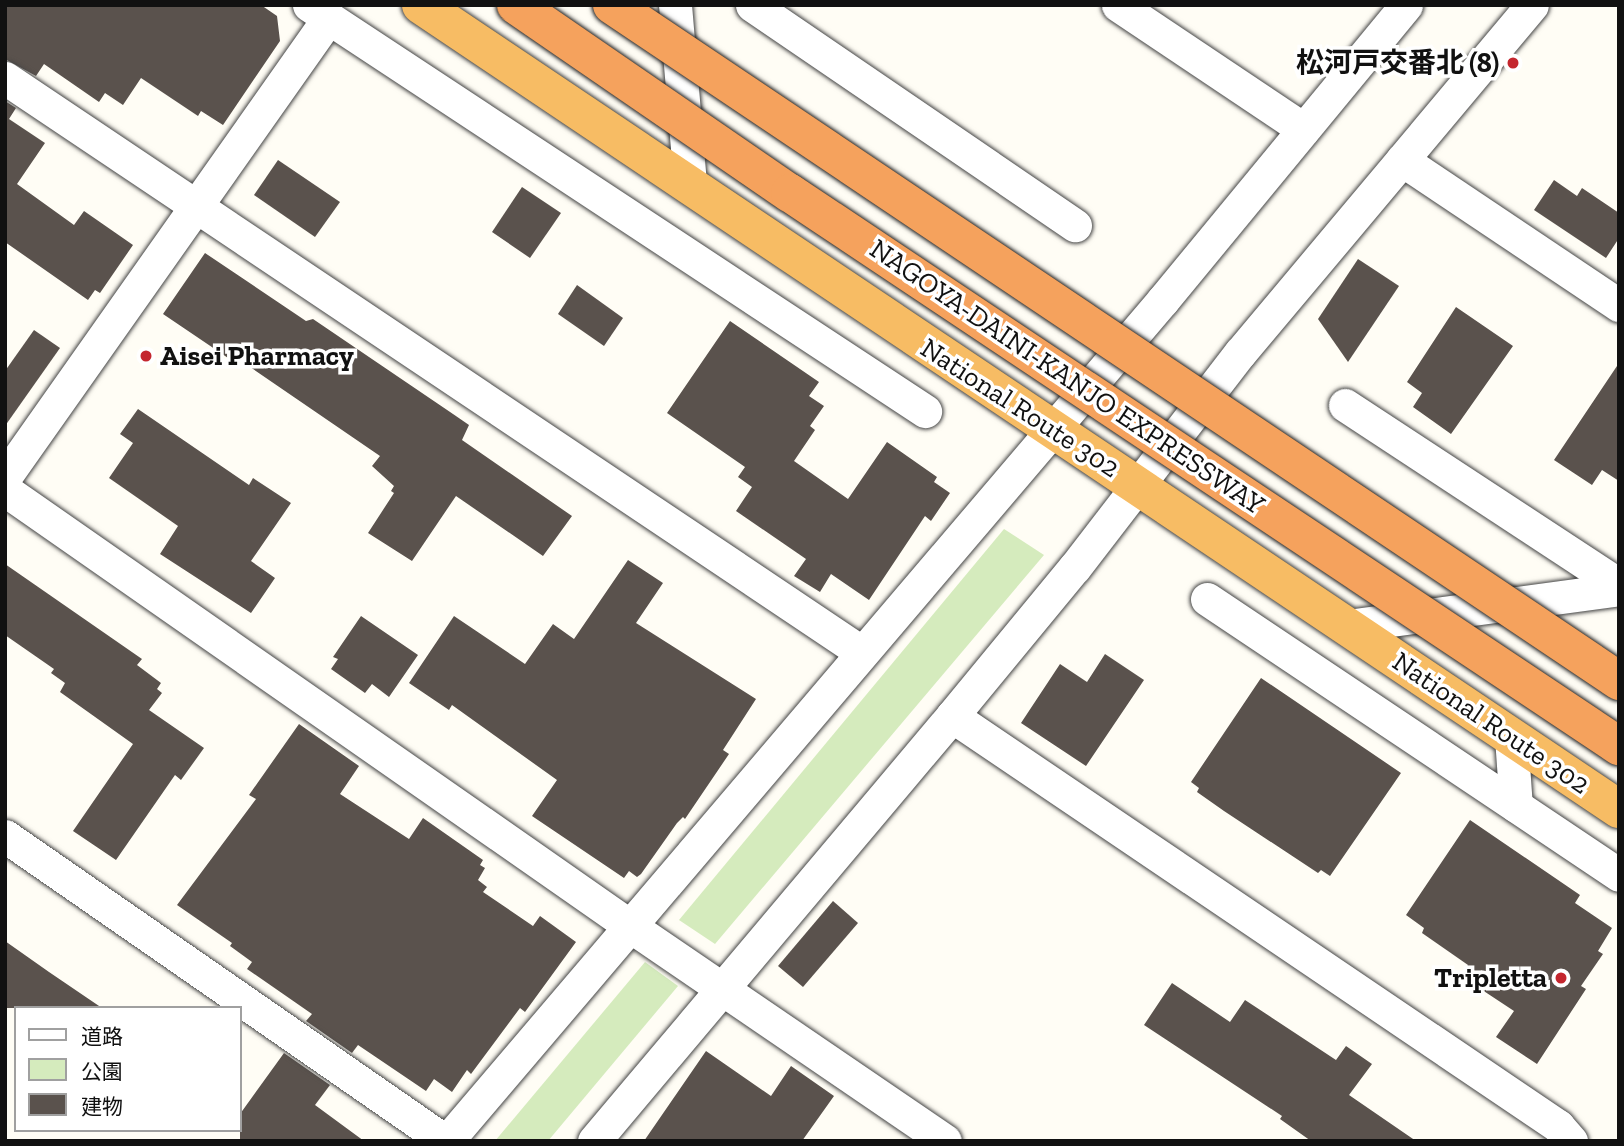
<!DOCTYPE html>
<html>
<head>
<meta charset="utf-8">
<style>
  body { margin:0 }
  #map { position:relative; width:1624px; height:1146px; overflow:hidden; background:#fffdf5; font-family:"Zilla Slab","Noto Sans JP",serif }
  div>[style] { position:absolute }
  .green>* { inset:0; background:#d5ebbd }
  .building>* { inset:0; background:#5a524d }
  .roads { filter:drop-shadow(0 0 2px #444) drop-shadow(0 0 2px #444) }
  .minor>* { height:33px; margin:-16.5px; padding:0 16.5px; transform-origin:16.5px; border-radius:16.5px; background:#fff }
  .trunk>* { height:38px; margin:-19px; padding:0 19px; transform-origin:19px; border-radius:19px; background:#f7bc64 }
  .bridges { filter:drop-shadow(0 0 2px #222) drop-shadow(0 0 2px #222) }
  .motorway-bridge>* { height:38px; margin:-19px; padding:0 19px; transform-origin:19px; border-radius:19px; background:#f5a25d }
  .dots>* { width:19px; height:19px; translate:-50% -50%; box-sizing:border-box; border:4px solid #fff; border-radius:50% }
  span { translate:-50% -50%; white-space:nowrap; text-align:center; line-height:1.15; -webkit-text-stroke:7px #fff; paint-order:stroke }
  .poi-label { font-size:28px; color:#111; font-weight:700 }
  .right { translate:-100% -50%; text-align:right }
  .left { translate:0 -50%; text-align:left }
  .street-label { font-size:28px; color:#111 }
  .frame { position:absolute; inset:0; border:7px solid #111; pointer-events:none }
  .legend { position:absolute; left:14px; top:1006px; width:228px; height:126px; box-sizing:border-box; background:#fff; border:2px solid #a0a0a0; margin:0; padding:9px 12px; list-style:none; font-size:21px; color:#111 }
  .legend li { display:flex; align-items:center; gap:14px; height:35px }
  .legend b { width:35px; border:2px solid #a0a0a0 }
</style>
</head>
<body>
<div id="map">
  <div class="green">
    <i style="clip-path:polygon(1004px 529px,1044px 555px,715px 944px,679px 920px)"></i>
    <i style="clip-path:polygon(645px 962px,678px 986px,548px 1141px,495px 1141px)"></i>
  </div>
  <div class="building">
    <i style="clip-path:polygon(5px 5px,261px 5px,277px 16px,280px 41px,223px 125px,201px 111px,198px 116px,141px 78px,123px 105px,105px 93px,99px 102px,44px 64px,36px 76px,5px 59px)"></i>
    <i style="clip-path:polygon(5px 101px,16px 108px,9px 119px,45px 143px,17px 184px,74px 225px,84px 211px,133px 245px,100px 293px,95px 290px,88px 300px,5px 242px)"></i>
    <i style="clip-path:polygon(278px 160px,340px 202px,315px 237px,254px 195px)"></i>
    <i style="clip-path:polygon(1554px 180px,1577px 196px,1582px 188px,1619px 213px,1619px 238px,1606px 258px,1534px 210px)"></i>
    <i style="clip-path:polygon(522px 187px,561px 213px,530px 258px,492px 232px)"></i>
    <i style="clip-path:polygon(205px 253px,306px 321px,313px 319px,453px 414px,469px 425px,462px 440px,572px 516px,543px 556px,456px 496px,412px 561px,368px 533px,394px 493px,391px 491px,394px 486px,372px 466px,380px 456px,237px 358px,234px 362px,163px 314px)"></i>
    <i style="clip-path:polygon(1358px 259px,1399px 286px,1348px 362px,1318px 319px)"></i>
    <i style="clip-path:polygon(577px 285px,623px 318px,604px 346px,558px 314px)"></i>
    <i style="clip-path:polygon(1456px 307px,1513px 346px,1451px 434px,1413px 407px,1422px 393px,1407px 382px)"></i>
    <i style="clip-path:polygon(730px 321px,819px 382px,809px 396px,824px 406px,810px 426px,815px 430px,794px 461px,848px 499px,887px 442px,937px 477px,934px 482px,950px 493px,931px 521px,925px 516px,869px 600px,831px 574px,820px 592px,794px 576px,806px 559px,736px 511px,752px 487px,738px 477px,745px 467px,667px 413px)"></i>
    <i style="clip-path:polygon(34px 330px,60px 348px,5px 426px,5px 371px)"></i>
    <i style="clip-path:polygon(1619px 363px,1619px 481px,1602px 470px,1592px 485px,1554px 460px)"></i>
    <i style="clip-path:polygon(138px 409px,249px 485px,253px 478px,291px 503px,251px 561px,275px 578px,251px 613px,160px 554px,178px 526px,109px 478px,133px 443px,120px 434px)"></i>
    <i style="clip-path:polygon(628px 560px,663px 583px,636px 623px,756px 699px,723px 750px,729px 754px,685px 819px,683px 817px,677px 823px,641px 874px,637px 877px,629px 871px,624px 878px,532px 816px,557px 780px,452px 705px,449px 710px,409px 683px,454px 616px,525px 664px,553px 624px,574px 639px)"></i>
    <i style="clip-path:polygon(5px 564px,142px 659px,137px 665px,161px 683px,157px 689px,162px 693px,149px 710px,204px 748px,181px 780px,175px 775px,116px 860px,73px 831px,133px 744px,60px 692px,65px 683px,51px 673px,54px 669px,5px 635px)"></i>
    <i style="clip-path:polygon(361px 616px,418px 655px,389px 697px,372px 684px,365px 693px,331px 669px,338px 659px,333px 657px)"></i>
    <i style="clip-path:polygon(1105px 654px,1144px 680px,1086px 766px,1021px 723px,1060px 664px,1087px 682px)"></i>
    <i style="clip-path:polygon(1261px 678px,1401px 773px,1330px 876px,1321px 870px,1318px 873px,1224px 811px,1197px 792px,1199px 788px,1191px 782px)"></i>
    <i style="clip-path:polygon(299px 724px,359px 766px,340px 794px,409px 839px,423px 818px,483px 860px,480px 865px,485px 868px,478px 880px,487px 887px,483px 892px,533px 926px,540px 916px,576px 942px,525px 1012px,520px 1008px,471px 1074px,467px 1070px,452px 1092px,434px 1079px,426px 1091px,358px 1045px,352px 1053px,306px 1021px,312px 1014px,247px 969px,252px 962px,230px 946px,232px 943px,177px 905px,256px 799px,249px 795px)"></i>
    <i style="clip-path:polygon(1470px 820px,1580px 895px,1575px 903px,1612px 928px,1598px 951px,1603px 954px,1581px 986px,1586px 989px,1537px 1064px,1496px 1037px,1514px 1011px,1461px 976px,1468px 965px,1422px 933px,1424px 928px,1406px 915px)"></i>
    <i style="clip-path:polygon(833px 901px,858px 923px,803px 987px,778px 966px)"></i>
    <i style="clip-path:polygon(5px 941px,49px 972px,102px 1008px,5px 1008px)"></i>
    <i style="clip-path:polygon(1172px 983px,1230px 1022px,1245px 1000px,1336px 1060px,1346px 1046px,1372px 1064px,1349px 1095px,1416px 1141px,1311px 1141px,1280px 1119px,1282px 1116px,1144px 1025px)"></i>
    <i style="clip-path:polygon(706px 1051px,771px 1096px,791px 1066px,834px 1096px,802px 1141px,644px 1141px)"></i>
    <i style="clip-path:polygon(284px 1053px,330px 1085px,315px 1105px,364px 1141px,240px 1141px,240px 1114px)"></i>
  </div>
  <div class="roads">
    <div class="minor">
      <i style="left:309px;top:5px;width:738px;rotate:33.39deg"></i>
      <i style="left:675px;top:5px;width:181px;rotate:85.2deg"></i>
      <i style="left:752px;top:5px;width:391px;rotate:34.3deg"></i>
      <i style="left:1118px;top:5px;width:223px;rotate:33.8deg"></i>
      <i style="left:5px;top:78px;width:1031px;rotate:33.84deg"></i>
      <i style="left:1402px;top:160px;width:261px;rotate:33.8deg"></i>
      <i style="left:1345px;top:405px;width:328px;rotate:33.3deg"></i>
      <i style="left:5px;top:477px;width:560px;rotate:-54.81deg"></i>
      <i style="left:5px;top:490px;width:762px;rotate:34.9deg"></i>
      <i style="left:630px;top:926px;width:381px;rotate:34.3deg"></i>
      <i style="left:1207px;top:599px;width:496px;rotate:33.8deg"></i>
      <i style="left:1347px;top:626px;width:275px;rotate:-7.7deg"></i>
      <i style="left:952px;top:716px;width:732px;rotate:34.08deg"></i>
      <i style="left:1558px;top:1126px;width:20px;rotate:49deg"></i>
      <i style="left:1511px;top:737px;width:69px;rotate:85.9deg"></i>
      <i style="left:5px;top:836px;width:535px;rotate:34.73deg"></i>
      <i style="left:447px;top:1141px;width:1105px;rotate:-49.59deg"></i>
      <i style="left:1163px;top:300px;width:382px;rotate:-50.5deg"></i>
      <i style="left:594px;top:1141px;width:556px;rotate:-49.89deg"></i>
      <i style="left:952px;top:716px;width:193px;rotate:-50.5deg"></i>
      <i style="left:1075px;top:567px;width:270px;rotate:-52.4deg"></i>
      <i style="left:1240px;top:353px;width:454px;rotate:-50deg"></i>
    </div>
    <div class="trunk">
      <i style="left:421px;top:5px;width:1443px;rotate:33.87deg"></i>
    </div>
  </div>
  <div class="bridges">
    <div class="motorway-bridge">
      <i style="left:516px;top:5px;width:332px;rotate:34.5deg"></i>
      <i style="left:790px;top:193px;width:997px;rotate:33.71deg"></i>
      <i style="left:612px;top:5px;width:1213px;rotate:33.87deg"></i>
    </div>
  </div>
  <div class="dots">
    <i style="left:1513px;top:63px;background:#c4262e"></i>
    <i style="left:146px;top:356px;background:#c4262e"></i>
    <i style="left:1561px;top:978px;background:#c4262e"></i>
  </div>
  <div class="poi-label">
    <span class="right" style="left:1499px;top:63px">松河戸交番北 (8)</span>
    <span class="left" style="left:160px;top:356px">Aisei Pharmacy</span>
    <span class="right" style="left:1547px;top:978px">Tripletta</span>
  </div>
  <div class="street-label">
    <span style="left:1067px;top:377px;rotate:34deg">NAGOYA-DAINI-KANJO EXPRESSWAY</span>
    <span style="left:1020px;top:408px;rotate:33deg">National Route 302</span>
    <span style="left:1491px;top:723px;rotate:34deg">National Route 302</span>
  </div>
  <div class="frame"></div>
  <ul class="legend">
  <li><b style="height:9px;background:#fff"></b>道路</li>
  <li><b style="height:19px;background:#d5ebbd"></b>公園</li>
  <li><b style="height:19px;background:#5a524d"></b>建物</li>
  </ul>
</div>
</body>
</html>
